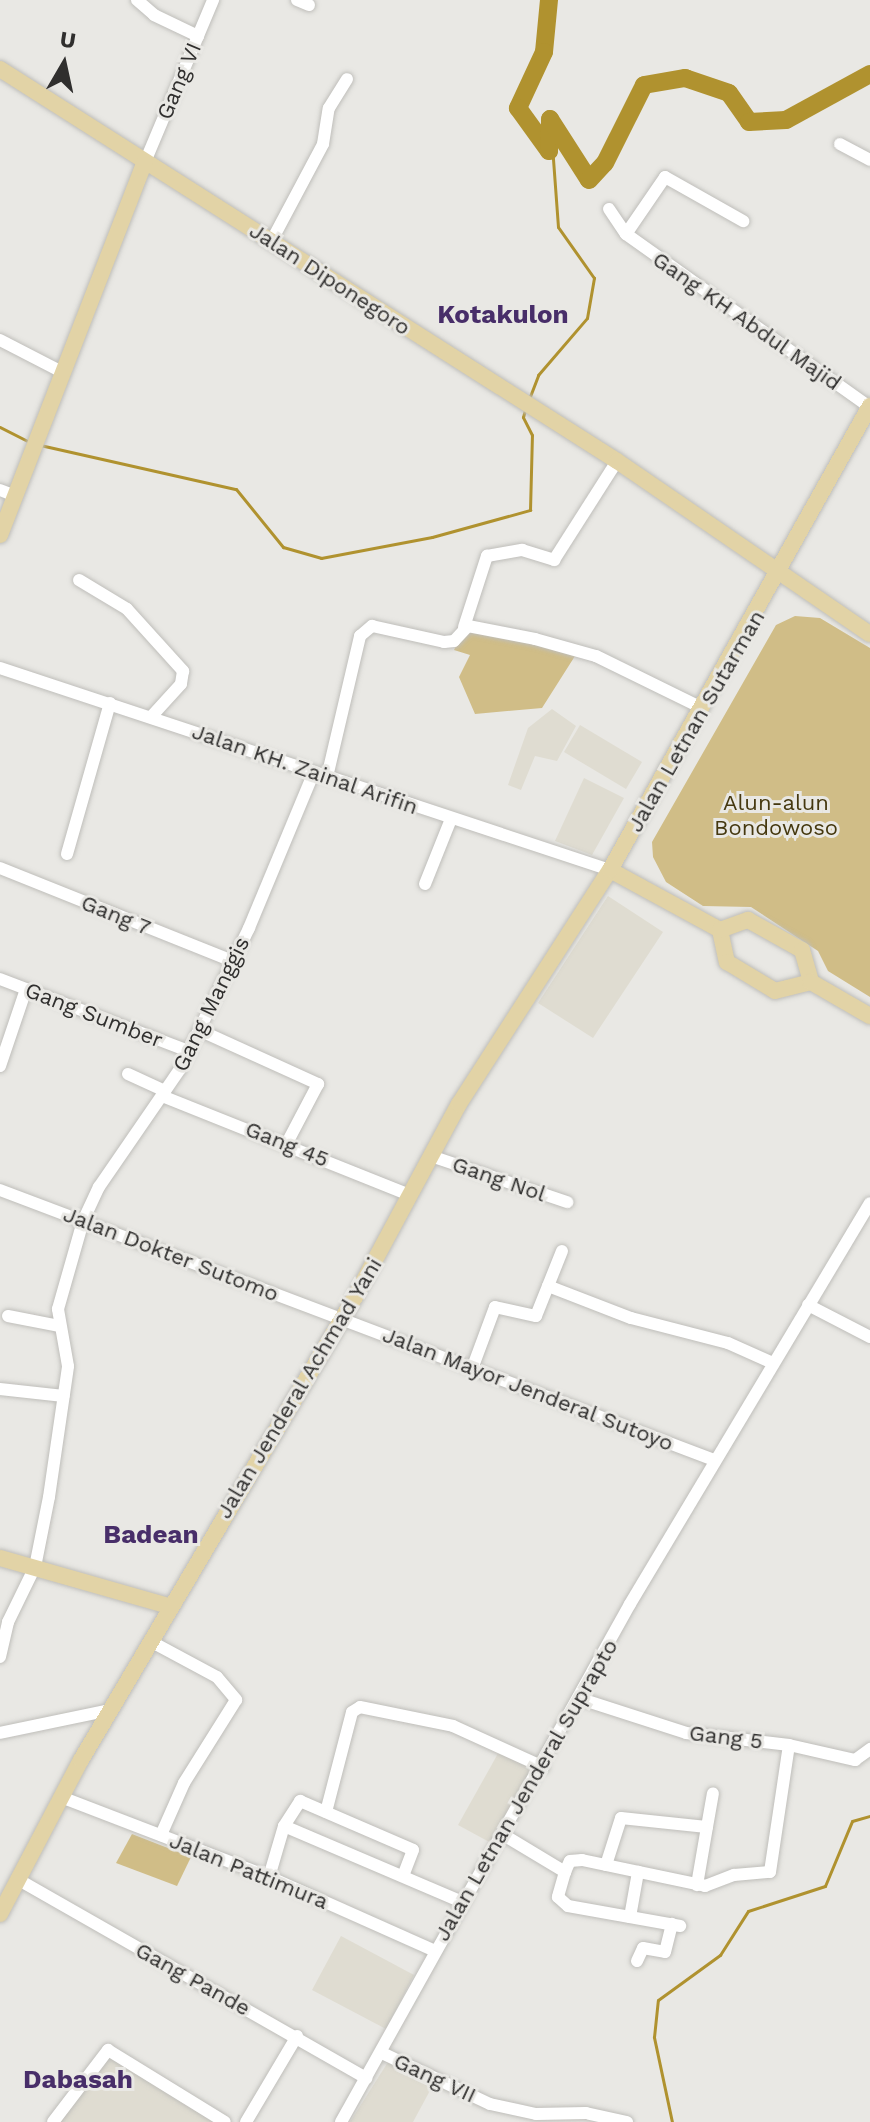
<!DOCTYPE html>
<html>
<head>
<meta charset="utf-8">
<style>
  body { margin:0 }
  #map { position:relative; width:870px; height:2122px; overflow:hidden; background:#e9e8e4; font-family:"Work Sans",sans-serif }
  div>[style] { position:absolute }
  .built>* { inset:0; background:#dfdcd1 }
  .green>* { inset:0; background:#d0bd87 }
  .stream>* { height:3px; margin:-1.5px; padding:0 1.5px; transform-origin:1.5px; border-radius:1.5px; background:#b0922f }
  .river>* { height:18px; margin:-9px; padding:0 9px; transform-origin:9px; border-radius:9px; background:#b0922f }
  .roads { filter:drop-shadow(0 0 2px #bfbeba) drop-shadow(0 0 2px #bfbeba) }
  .minor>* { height:12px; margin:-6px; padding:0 6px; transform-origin:6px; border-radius:6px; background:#fff }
  .major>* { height:16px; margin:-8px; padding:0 8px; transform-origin:8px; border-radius:8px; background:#e2d3a6 }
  span { translate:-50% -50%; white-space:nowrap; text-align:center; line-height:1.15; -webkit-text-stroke:6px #e9e8e4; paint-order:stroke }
  .street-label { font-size:22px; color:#302f2e }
  .park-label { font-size:22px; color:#45380f }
  .quarter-label { font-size:26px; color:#482e69; font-weight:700 }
  .north { position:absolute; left:24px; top:24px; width:80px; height:80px; -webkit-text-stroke:6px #e9e8e4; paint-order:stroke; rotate:9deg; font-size:22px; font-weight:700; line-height:32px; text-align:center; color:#302f2e }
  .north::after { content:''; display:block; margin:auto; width:28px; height:36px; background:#302f2e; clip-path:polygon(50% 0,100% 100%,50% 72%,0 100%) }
</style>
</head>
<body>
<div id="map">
  <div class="built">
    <i style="clip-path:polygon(552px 709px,576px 726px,557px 761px,535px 756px,521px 790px,508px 785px,528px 728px)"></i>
    <i style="clip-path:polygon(580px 725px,642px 762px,626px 789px,564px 752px)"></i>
    <i style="clip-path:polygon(584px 778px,624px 798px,592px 855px,555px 841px)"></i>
    <i style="clip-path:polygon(608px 896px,663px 932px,593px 1038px,538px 1003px)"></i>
    <i style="clip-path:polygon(500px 1750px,538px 1768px,493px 1844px,458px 1825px)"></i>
    <i style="clip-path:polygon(341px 1936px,414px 1975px,386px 2029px,312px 1990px)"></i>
    <i style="clip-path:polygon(108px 2055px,213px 2122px,60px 2122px)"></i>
    <i style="clip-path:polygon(388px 2062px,433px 2085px,413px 2122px,350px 2122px)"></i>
  </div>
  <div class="green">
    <i style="clip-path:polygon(795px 616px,820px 618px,870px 648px,870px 997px,828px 971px,818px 951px,751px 907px,703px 906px,666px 882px,653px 857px,652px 842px,776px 625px)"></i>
    <i style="clip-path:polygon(463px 632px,520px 636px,575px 656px,542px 708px,475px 714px,459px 677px,470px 655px,454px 650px)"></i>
    <i style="clip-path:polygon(132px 1834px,191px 1857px,177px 1886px,116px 1863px)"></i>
  </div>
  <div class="stream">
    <i style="left:529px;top:399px;width:26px;rotate:-69deg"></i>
    <i style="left:538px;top:375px;width:75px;rotate:-49.3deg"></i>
    <i style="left:587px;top:318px;width:41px;rotate:-80.1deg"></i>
    <i style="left:594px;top:278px;width:62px;rotate:-125.2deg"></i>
    <i style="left:558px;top:227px;width:108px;rotate:-94.2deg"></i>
    <i style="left:0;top:427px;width:33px;rotate:27deg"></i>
    <i style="left:40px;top:445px;width:201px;rotate:12.7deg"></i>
    <i style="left:236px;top:489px;width:75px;rotate:51deg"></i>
    <i style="left:283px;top:547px;width:40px;rotate:16deg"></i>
    <i style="left:321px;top:558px;width:113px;rotate:-10.7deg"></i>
    <i style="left:432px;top:537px;width:102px;rotate:-15.4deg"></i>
    <i style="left:530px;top:510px;width:75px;rotate:-88.5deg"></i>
    <i style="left:532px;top:435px;width:20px;rotate:-117deg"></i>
    <i style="left:523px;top:417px;width:7px;rotate:-74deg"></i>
    <i style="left:672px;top:2122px;width:87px;rotate:-102deg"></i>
    <i style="left:654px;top:2037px;width:37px;rotate:-84deg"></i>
    <i style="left:658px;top:2000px;width:77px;rotate:-36deg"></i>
    <i style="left:720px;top:1955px;width:52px;rotate:-57.5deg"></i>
    <i style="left:748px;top:1911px;width:81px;rotate:-18deg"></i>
    <i style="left:825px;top:1886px;width:70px;rotate:-67.4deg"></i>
    <i style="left:852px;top:1821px;width:19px;rotate:-16deg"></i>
  </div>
  <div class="river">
    <i style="left:549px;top:0;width:52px;rotate:95.5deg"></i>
    <i style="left:544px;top:52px;width:62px;rotate:114.9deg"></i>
    <i style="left:518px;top:108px;width:53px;rotate:54.2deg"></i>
    <i style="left:549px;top:151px;width:32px;rotate:-88deg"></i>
    <i style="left:550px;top:119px;width:72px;rotate:57.4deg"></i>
    <i style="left:589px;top:180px;width:23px;rotate:-47deg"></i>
    <i style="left:605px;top:163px;width:87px;rotate:-63.4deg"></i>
    <i style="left:644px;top:85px;width:42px;rotate:-9.7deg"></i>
    <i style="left:685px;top:78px;width:46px;rotate:18.8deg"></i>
    <i style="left:729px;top:93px;width:35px;rotate:55deg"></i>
    <i style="left:749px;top:122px;width:37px;rotate:-3deg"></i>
    <i style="left:786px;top:120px;width:96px;rotate:-28.7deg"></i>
  </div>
  <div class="roads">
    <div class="minor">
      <i style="left:137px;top:0;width:23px;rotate:41deg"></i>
      <i style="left:154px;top:15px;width:49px;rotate:25.5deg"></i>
      <i style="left:297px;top:0;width:13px;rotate:23deg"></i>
      <i style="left:840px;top:144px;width:34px;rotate:28deg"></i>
      <i style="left:145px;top:162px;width:176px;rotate:-67.2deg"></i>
      <i style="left:609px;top:209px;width:30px;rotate:56deg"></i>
      <i style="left:626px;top:234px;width:298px;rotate:35.4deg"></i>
      <i style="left:626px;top:234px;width:69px;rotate:-55.6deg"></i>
      <i style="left:665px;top:177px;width:90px;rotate:29.4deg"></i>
      <i style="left:271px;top:242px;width:111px;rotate:-62deg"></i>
      <i style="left:323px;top:144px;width:36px;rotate:-81deg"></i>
      <i style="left:329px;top:108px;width:34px;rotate:-58deg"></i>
      <i style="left:0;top:340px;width:72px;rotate:27.3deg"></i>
      <i style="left:0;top:490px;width:17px;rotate:21deg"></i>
      <i style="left:79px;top:580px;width:56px;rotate:31.1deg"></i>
      <i style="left:127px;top:609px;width:84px;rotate:47.9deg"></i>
      <i style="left:183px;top:671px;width:13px;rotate:99deg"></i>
      <i style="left:181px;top:684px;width:45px;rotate:132.3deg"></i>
      <i style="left:464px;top:627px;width:75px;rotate:-72.1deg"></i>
      <i style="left:487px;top:556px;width:36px;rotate:-10deg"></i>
      <i style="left:522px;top:550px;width:34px;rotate:17deg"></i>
      <i style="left:554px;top:560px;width:117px;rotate:-57.5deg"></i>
      <i style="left:0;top:668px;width:643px;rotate:18.32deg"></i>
      <i style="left:327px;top:777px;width:145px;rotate:-76.8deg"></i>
      <i style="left:360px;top:636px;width:16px;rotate:-40deg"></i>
      <i style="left:372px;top:626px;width:74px;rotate:12.5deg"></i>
      <i style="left:444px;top:642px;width:10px;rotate:-6deg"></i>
      <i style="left:454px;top:641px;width:21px;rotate:-47deg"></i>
      <i style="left:468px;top:626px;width:68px;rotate:11deg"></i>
      <i style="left:535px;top:639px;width:63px;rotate:15.6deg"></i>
      <i style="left:596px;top:656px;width:116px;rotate:26.1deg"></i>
      <i style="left:67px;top:854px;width:157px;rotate:-74.1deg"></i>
      <i style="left:0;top:868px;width:250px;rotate:21.8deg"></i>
      <i style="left:425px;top:884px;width:70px;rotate:-68.2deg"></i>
      <i style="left:0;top:979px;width:202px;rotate:20.9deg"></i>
      <i style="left:199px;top:1030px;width:131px;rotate:24.4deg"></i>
      <i style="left:318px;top:1084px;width:67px;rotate:117.7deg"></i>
      <i style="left:0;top:1066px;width:81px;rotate:-71.3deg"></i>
      <i style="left:128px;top:1074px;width:41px;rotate:24.7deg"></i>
      <i style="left:162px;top:1096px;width:267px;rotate:21.8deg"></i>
      <i style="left:431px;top:1156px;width:144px;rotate:18.7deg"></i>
      <i style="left:0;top:1190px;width:763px;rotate:20.71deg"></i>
      <i style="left:548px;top:1286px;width:89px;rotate:21.1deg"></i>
      <i style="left:631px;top:1318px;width:100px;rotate:14.5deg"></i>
      <i style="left:728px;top:1343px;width:49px;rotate:24deg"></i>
      <i style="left:808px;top:1305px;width:70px;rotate:27.3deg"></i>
      <i style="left:8px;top:1316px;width:53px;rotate:10.9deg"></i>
      <i style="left:472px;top:1369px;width:66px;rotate:-69.6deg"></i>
      <i style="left:495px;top:1307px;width:42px;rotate:12.4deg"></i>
      <i style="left:536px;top:1316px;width:70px;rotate:-68.2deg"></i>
      <i style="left:0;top:1389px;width:64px;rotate:6.2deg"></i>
      <i style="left:150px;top:1641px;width:76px;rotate:28.2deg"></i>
      <i style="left:217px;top:1677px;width:30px;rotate:50deg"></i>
      <i style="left:236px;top:1700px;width:98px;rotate:122.1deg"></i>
      <i style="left:184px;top:1783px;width:57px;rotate:113.9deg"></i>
      <i style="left:0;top:1657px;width:36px;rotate:-77deg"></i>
      <i style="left:8px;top:1622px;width:61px;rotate:-63.9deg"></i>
      <i style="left:35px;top:1567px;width:71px;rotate:-78.7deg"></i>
      <i style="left:49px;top:1497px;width:132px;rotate:-81.7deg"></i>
      <i style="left:68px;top:1366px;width:58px;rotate:-100deg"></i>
      <i style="left:58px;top:1309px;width:91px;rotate:-74.1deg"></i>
      <i style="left:83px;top:1221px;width:38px;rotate:-65deg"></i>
      <i style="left:99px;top:1187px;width:143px;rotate:-55.5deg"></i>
      <i style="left:180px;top:1069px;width:157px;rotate:-63.9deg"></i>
      <i style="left:249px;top:928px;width:169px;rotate:-67.4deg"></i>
      <i style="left:581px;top:1699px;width:110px;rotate:17.9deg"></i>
      <i style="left:686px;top:1733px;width:104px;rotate:6.6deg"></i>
      <i style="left:789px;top:1745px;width:68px;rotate:12.8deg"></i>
      <i style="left:855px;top:1760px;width:19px;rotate:-36deg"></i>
      <i style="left:0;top:1733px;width:112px;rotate:-11.8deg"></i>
      <i style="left:61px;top:1797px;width:223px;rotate:21deg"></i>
      <i style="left:269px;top:1877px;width:182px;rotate:24deg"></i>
      <i style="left:326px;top:1812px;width:103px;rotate:-75.4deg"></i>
      <i style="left:352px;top:1712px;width:9px;rotate:-32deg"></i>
      <i style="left:360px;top:1707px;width:95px;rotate:11.5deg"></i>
      <i style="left:453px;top:1726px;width:99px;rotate:24.5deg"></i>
      <i style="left:284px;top:1826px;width:194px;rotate:23.1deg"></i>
      <i style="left:707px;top:1827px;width:34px;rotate:-80deg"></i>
      <i style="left:502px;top:1834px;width:74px;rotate:31.1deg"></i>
      <i style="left:565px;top:1872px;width:12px;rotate:-66deg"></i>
      <i style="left:570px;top:1861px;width:12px;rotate:-5deg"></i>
      <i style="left:582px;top:1860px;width:126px;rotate:11.9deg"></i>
      <i style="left:705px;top:1886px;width:31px;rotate:-21deg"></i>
      <i style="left:734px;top:1875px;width:36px;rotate:-5deg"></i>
      <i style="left:770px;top:1872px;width:128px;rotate:-81.5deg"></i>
      <i style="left:606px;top:1865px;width:49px;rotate:-72.3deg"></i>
      <i style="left:621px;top:1818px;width:86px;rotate:6deg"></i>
      <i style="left:707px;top:1827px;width:59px;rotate:99.8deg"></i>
      <i style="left:565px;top:1872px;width:26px;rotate:106deg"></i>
      <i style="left:558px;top:1897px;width:13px;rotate:42deg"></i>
      <i style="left:568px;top:1906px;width:114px;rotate:10.1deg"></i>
      <i style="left:269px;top:1877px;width:53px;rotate:-73.6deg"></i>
      <i style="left:284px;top:1826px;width:30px;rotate:-57deg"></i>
      <i style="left:300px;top:1801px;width:123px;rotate:23.4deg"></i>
      <i style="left:413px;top:1850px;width:25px;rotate:111deg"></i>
      <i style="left:19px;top:1880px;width:400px;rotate:29.7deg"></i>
      <i style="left:630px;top:1917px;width:46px;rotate:-79.9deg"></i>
      <i style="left:637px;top:1961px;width:14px;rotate:-65deg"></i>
      <i style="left:643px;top:1948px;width:22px;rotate:10deg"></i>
      <i style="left:665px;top:1952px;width:29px;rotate:-76deg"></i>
      <i style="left:382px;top:2053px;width:119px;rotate:25.3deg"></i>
      <i style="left:490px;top:2104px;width:47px;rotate:12.3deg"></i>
      <i style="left:536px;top:2114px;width:50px;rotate:-1.1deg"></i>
      <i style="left:586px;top:2113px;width:42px;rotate:12.4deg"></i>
      <i style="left:53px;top:2122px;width:91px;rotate:-52.6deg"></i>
      <i style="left:108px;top:2050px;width:137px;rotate:31.6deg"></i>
      <i style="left:246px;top:2122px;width:100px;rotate:-59.3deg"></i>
      <i style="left:341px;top:2122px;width:593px;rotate:-60.84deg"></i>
      <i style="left:630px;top:1604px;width:467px;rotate:-59.1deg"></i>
    </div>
    <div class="major">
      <i style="left:0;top:69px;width:731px;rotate:32.43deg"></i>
      <i style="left:617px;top:461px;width:306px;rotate:34.4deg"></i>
      <i style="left:0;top:535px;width:400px;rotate:-68.8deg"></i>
      <i style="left:610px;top:870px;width:125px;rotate:28.6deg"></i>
      <i style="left:720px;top:930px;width:33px;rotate:78deg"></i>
      <i style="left:727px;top:962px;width:56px;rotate:31.1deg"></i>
      <i style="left:775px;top:991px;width:37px;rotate:-14deg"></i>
      <i style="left:720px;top:930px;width:30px;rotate:-20deg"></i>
      <i style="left:748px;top:920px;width:62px;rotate:29.1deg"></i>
      <i style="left:802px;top:950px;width:33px;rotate:74deg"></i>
      <i style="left:811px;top:982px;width:68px;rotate:30deg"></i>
      <i style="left:0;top:1558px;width:176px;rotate:15.9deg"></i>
      <i style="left:0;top:1914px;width:174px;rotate:-62.3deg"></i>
      <i style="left:81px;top:1760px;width:538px;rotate:-59.38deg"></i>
      <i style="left:355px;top:1297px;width:219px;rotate:-61.7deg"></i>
      <i style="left:459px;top:1104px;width:278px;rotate:-57.2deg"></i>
      <i style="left:610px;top:870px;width:532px;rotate:-60.74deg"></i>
    </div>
  </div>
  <div class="street-label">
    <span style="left:179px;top:81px;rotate:-67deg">Gang VI</span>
    <span style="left:330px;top:279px;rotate:33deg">Jalan Diponegoro</span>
    <span style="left:747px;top:321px;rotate:35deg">Gang KH Abdul Majid</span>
    <span style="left:696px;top:721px;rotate:-60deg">Jalan Letnan Sutarman</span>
    <span style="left:305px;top:769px;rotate:19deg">Jalan KH. Zainal Arifin</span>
    <span style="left:116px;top:915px;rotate:22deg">Gang 7</span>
    <span style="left:211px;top:1004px;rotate:-64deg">Gang Manggis</span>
    <span style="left:94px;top:1015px;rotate:21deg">Gang Sumber</span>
    <span style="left:287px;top:1144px;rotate:22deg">Gang 45</span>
    <span style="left:499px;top:1179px;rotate:19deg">Gang Nol</span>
    <span style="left:171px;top:1254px;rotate:21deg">Jalan Dokter Sutomo</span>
    <span style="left:299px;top:1388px;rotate:-59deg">Jalan Jenderal Achmad Yani</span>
    <span style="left:528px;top:1389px;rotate:21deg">Jalan Mayor Jenderal Sutoyo</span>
    <span style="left:726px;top:1737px;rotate:7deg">Gang 5</span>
    <span style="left:526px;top:1790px;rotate:-60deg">Jalan Letnan Jenderal Suprapto</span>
    <span style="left:249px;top:1871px;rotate:22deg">Jalan Pattimura</span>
    <span style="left:193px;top:1979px;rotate:29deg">Gang Pande</span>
    <span style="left:435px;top:2078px;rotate:25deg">Gang VII</span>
  </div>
  <div class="park-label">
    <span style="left:776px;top:815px">Alun-alun<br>Bondowoso</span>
  </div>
  <div class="quarter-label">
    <span style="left:503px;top:315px">Kotakulon</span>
    <span style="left:151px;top:1535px">Badean</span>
    <span style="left:78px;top:2080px">Dabasah</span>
  </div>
  <div class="north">U</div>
</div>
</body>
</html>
